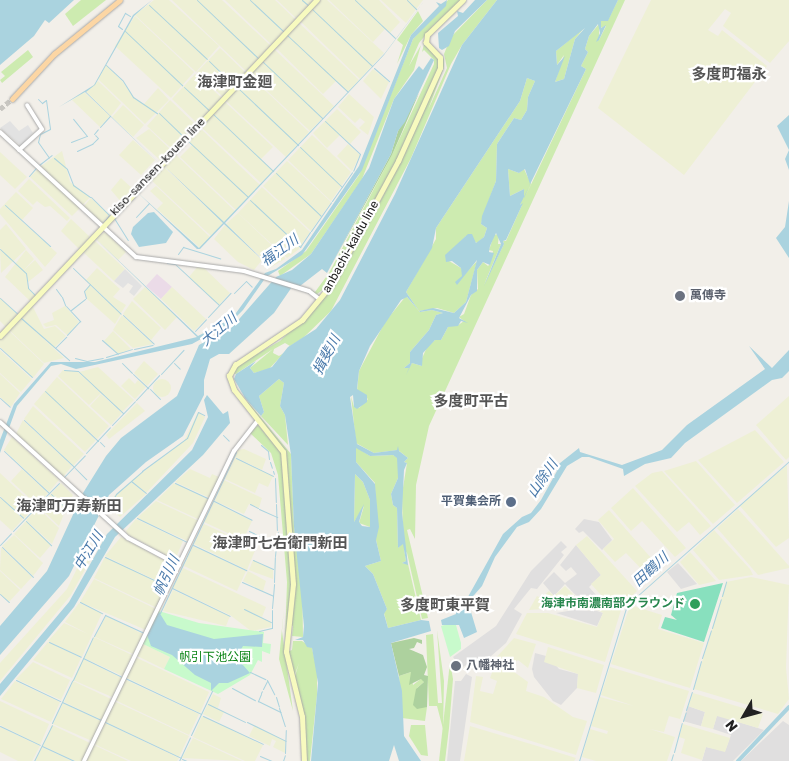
<!DOCTYPE html>
<html>
<head>
<meta charset="utf-8">
<style>
  body { margin:0 }
  #map { position:relative; width:789px; height:761px; overflow:hidden; background:#f2efe9; font-family:Rubik,"Noto Sans JP",sans-serif }
  div>[style] { position:absolute }
  .residential>* { inset:0; background:#e0dfdf }
  .industrial>* { inset:0; background:#ebdbe8 }
  .farmland>* { inset:0; background:#eef0d5 }
  .round { border-radius:50% }
  .grass>* { inset:0; background:#cdebb0 }
  .forest>* { inset:0; background:#add19e }
  .park>* { inset:0; background:#c8facc }
  .pitch>* { inset:0; background:#88e0be }
  .parking>* { inset:0; background:#e2e2e2 }
  .water>* { inset:0; background:#aad3df }
  .stream>* { height:1px; margin:-0.5px; padding:0 0.5px; transform-origin:0.5px; border-radius:0.5px; background:#aad3df }
  .river>* { height:4px; margin:-2px; padding:0 2px; transform-origin:2px; border-radius:2px; background:#aad3df }
  .primary-tunnel>* { height:5px; margin-top:-2.5px; transform-origin:0; background:repeating-linear-gradient(90deg,#c8c6c1 0 5px,transparent 0 7.5px) }
  .roads { filter:drop-shadow(0 0 1px #a9a9a9) drop-shadow(0 0 1px #a9a9a9) }
  .tertiary>* { height:4px; margin:-2px; padding:0 2px; transform-origin:2px; border-radius:2px; background:#fff }
  .secondary>* { height:4.5px; margin:-2.25px; padding:0 2.25px; transform-origin:2.25px; border-radius:2.25px; background:#f7fabf }
  .primary>* { height:5px; margin:-2.5px; padding:0 2.5px; transform-origin:2.5px; border-radius:2.5px; background:#fcd6a4 }
  .dots>* { width:14px; height:14px; translate:-50% -50%; box-sizing:border-box; border:2px solid #fff; border-radius:50% }
  span { translate:-50% -50%; white-space:nowrap; text-align:center; line-height:1.15; -webkit-text-stroke:4.5px #fff; paint-order:stroke }
  .street-label { font-size:12px; color:#222 }
  .worship-label { font-size:12px; color:#5b616d; font-weight:700 }
  .left { translate:0 -50%; text-align:left }
  .service-label { font-size:12px; color:#4e5e75; font-weight:700 }
  .right { translate:-100% -50%; text-align:right }
  .leisure-label { font-size:12px; color:#27864d; font-weight:700 }
  .park-label { font-size:12px; color:#0c8416 }
  .water-label { font-size:14px; color:#4a7aab; font-style:italic }
  .quarter-label { font-size:15px; color:#555; font-weight:700 }
  .north { position:absolute; left:719px; top:691px; width:50px; height:50px; -webkit-text-stroke:4px #fff; paint-order:stroke; rotate:232deg; font-size:14px; font-weight:700; line-height:20px; text-align:center; color:#222 }
  .north::after { content:''; display:block; margin:auto; width:18px; height:22px; background:#222; clip-path:polygon(50% 0,100% 100%,50% 72%,0 100%) }
</style>
</head>
<body>
<div id="map">
  <div class="residential">
    <i style="clip-path:polygon(584px 519px,599px 522px,612px 540px,602px 550px,583px 531px,579px 533px,575px 529px)"></i>
    <i style="clip-path:polygon(561px 541px,567px 547px,561px 552px,564px 555px,537px 589px,531px 588px,514px 609px,522px 614px,506px 643px,474px 671px,468px 664px,461px 668px,453px 657px,496px 626px,531px 571px)"></i>
    <i style="clip-path:polygon(576px 545px,601px 575px,589px 587px,606px 606px,587px 607px,565px 584px,554px 596px,543px 583px,554px 572px,565px 583px,577px 574px,571px 567px,566px 571px,560px 565px)"></i>
    <i style="clip-path:polygon(678px 563px,697px 584px,681px 589px,667px 572px)"></i>
    <i style="clip-path:polygon(574px 610px,597px 611px,603px 613px,597px 626px,556px 613px)"></i>
    <i style="clip-path:polygon(535px 653px,546px 656px,545px 662px,553px 662px,559px 669px,578px 674px,577px 688px,561px 705px,553px 701px,534px 677px,532px 669px)"></i>
    <i style="clip-path:polygon(466px 674px,472px 677px,460px 761px,447px 761px,455px 681px,461px 681px)"></i>
    <i style="clip-path:polygon(688px 706px,705px 712px,701px 726px,683px 721px)"></i>
    <i style="clip-path:polygon(717px 715px,764px 730px,733px 761px,702px 761px,706px 747px,725px 751px,731px 735px,713px 729px)"></i>
    <i style="clip-path:polygon(783px 721px,789px 725px,789px 761px,741px 761px)"></i>
  </div>
  <div class="industrial">
    <i style="clip-path:polygon(157px 274px,172px 287px,161px 299px,146px 286px)"></i>
  </div>
  <div class="farmland">
    <i style="clip-path:polygon(154px 0,169px 0,219px 46px,196px 72px,135px 15px)"></i>
    <i style="clip-path:polygon(172px 0,222px 0,271px 46px,247px 72px)"></i>
    <i style="clip-path:polygon(225px 0,275px 0,296px 20px,272px 45px)"></i>
    <i style="clip-path:polygon(277px 0,316px 0,297px 19px)"></i>
    <i style="clip-path:polygon(318px 0,327px 0,384px 53px,360px 79px,300px 21px)"></i>
    <i style="clip-path:polygon(329px 0,379px 0,400px 22px,390px 33px,385px 29px,373px 42px)"></i>
    <i style="clip-path:polygon(381px 0,423px 0,406px 23px)"></i>
    <i style="clip-path:polygon(651px 0,789px 0,789px 41px,770px 63px,723px 26px,731px 13px,725px 9px,708px 30px,718px 36px,722px 30px,767px 66px,684px 175px,598px 108px)"></i>
    <i style="clip-path:polygon(135px 16px,194px 72px,171px 98px,115px 46px)"></i>
    <i style="clip-path:polygon(298px 22px,359px 80px,348px 92px,336px 81px,323px 94px,275px 47px)"></i>
    <i style="clip-path:polygon(220px 48px,246px 73px,223px 97px,197px 72px)"></i>
    <i style="clip-path:polygon(274px 49px,334px 106px,310px 131px,249px 74px)"></i>
    <i style="clip-path:polygon(106px 65px,123px 82px,133px 97px,144px 104px,158px 88px,169px 100px,145px 124px,98px 79px)"></i>
    <i style="clip-path:polygon(373px 69px,389px 82px,381px 99px,363px 81px)"></i>
    <i style="clip-path:polygon(195px 74px,222px 98px,198px 124px,172px 99px)"></i>
    <i style="clip-path:polygon(249px 75px,309px 132px,286px 157px,225px 100px)"></i>
    <i style="clip-path:polygon(98px 81px,121px 103px,111px 116px,86px 92px)"></i>
    <i style="clip-path:polygon(84px 92px,110px 116px,100px 127px,72px 100px)"></i>
    <i style="clip-path:polygon(349px 94px,374px 117px,368px 135px,359px 128px,365px 122px,360px 118px,355px 123px,338px 107px)"></i>
    <i style="clip-path:polygon(170px 100px,196px 125px,173px 150px,147px 126px)"></i>
    <i style="clip-path:polygon(224px 101px,273px 147px,261px 159px,273px 171px,261px 183px,200px 126px)"></i>
    <i style="clip-path:polygon(123px 105px,144px 125px,133px 137px,112px 117px)"></i>
    <i style="clip-path:polygon(337px 109px,361px 132px,350px 144px,340px 135px,327px 148px,313px 133px)"></i>
    <i style="clip-path:polygon(199px 127px,260px 185px,236px 210px,180px 157px,192px 145px,187px 140px)"></i>
    <i style="clip-path:polygon(149px 129px,172px 151px,162px 162px,136px 138px)"></i>
    <i style="clip-path:polygon(312px 135px,351px 172px,331px 201px,288px 160px)"></i>
    <i style="clip-path:polygon(133px 140px,155px 160px,141px 175px,119px 155px)"></i>
    <i style="clip-path:polygon(348px 144px,360px 155px,352px 171px,337px 156px)"></i>
    <i style="clip-path:polygon(62px 151px,70px 182px,90px 197px,82px 206px,40px 167px)"></i>
    <i style="clip-path:polygon(0 152px,27px 177px,15px 189px,0 175px)"></i>
    <i style="clip-path:polygon(174px 153px,235px 211px,224px 223px,163px 165px)"></i>
    <i style="clip-path:polygon(287px 161px,331px 202px,311px 231px,263px 186px)"></i>
    <i style="clip-path:polygon(163px 166px,223px 223px,211px 236px,150px 179px)"></i>
    <i style="clip-path:polygon(38px 169px,80px 208px,72px 216px,30px 177px)"></i>
    <i style="clip-path:polygon(121px 178px,135px 191px,122px 203px,111px 190px)"></i>
    <i style="clip-path:polygon(29px 179px,70px 218px,67px 221px,50px 206px,45px 207px,37px 201px,33px 205px,18px 191px)"></i>
    <i style="clip-path:polygon(156px 186px,210px 237px,200px 248px,157px 209px,163px 203px,150px 191px)"></i>
    <i style="clip-path:polygon(262px 187px,310px 232px,298px 250px,287px 258px,238px 213px)"></i>
    <i style="clip-path:polygon(16px 192px,33px 208px,22px 220px,15px 215px,57px 253px,45px 267px,0 214px,0 209px)"></i>
    <i style="clip-path:polygon(91px 198px,109px 215px,103px 223px,83px 207px)"></i>
    <i style="clip-path:polygon(238px 213px,285px 258px,285px 259px,271px 267px,226px 224px)"></i>
    <i style="clip-path:polygon(71px 219px,90px 237px,79px 249px,61px 231px)"></i>
    <i style="clip-path:polygon(6px 224px,26px 249px,1px 273px,0 249px,3px 251px,0 248px,0 230px)"></i>
    <i style="clip-path:polygon(225px 225px,262px 260px,254px 270px,238px 262px,214px 239px)"></i>
    <i style="clip-path:polygon(105px 232px,126px 252px,118px 260px,95px 238px)"></i>
    <i style="clip-path:polygon(94px 240px,125px 269px,114px 281px,83px 252px)"></i>
    <i style="clip-path:polygon(26px 250px,34px 259px,23px 271px,35px 260px,43px 270px,28px 282px,26px 273px,28px 288px,35px 296px,30px 301px,5px 277px)"></i>
    <i style="clip-path:polygon(198px 266px,203px 267px,230px 293px,219px 305px,189px 277px)"></i>
    <i style="clip-path:polygon(97px 268px,120px 289px,113px 297px,126px 305px,121px 313px,86px 280px)"></i>
    <i style="clip-path:polygon(90px 285px,121px 314px,115px 324px,87px 299px,85px 291px)"></i>
    <i style="clip-path:polygon(145px 287px,177px 317px,165px 330px,133px 299px)"></i>
    <i style="clip-path:polygon(172px 287px,206px 319px,194px 331px,161px 299px)"></i>
    <i style="clip-path:polygon(0 298px,17px 314px,6px 327px,0 321px)"></i>
    <i style="clip-path:polygon(132px 301px,161px 328px,151px 340px,123px 314px)"></i>
    <i style="clip-path:polygon(32px 305px,44px 329px,55px 326px,66px 336px,54px 348px,21px 317px)"></i>
    <i style="clip-path:polygon(65px 306px,79px 322px,67px 335px,56px 325px,46px 327px,43px 324px,54px 320px,52px 313px)"></i>
    <i style="clip-path:polygon(122px 315px,153px 344px,133px 348px,113px 330px)"></i>
    <i style="clip-path:polygon(20px 317px,64px 358px,44px 363px,9px 330px)"></i>
    <i style="clip-path:polygon(8px 330px,44px 364px,33px 378px,0 347px,0 339px)"></i>
    <i style="clip-path:polygon(113px 331px,131px 349px,118px 354px,104px 341px)"></i>
    <i style="clip-path:polygon(0 350px,32px 379px,21px 392px,0 373px)"></i>
    <i style="clip-path:polygon(144px 361px,158px 374px,147px 386px,134px 373px)"></i>
    <i style="clip-path:polygon(98px 367px,134px 400px,122px 412px,79px 372px)"></i>
    <i style="clip-path:polygon(63px 370px,78px 372px,101px 393px,89px 405px,58px 376px)"></i>
    <i style="clip-path:polygon(0 374px,20px 393px,11px 407px,0 397px)"></i>
    <i style="clip-path:polygon(57px 377px,109px 426px,97px 439px,58px 404px,96px 440px,85px 452px,34px 404px)"></i>
    <i style="clip-path:polygon(129px 378px,135px 384px,138px 380px,146px 387px,135px 399px,121px 386px)"></i>
    <i class="round" style="left:153px;top:379px;width:18px;height:18px"></i>
    <i style="clip-path:polygon(101px 394px,122px 413px,111px 425px,90px 406px)"></i>
    <i style="clip-path:polygon(789px 396px,789px 457px,786px 460px,756px 425px)"></i>
    <i style="clip-path:polygon(137px 403px,145px 411px,109px 439px,106px 435px)"></i>
    <i style="clip-path:polygon(33px 406px,84px 454px,73px 466px,24px 419px)"></i>
    <i style="clip-path:polygon(198px 412px,205px 417px,193px 443px,146px 493px,131px 481px,184px 441px)"></i>
    <i style="clip-path:polygon(23px 420px,72px 466px,62px 478px,16px 434px)"></i>
    <i style="clip-path:polygon(755px 430px,784px 462px,737px 503px,698px 460px)"></i>
    <i style="clip-path:polygon(12px 437px,59px 480px,49px 492px,4px 450px)"></i>
    <i style="clip-path:polygon(244px 449px,266px 459px,262px 470px,235px 457px,238px 450px)"></i>
    <i style="clip-path:polygon(235px 458px,273px 476px,268px 487px,259px 483px,255px 493px,225px 479px)"></i>
    <i style="clip-path:polygon(696px 461px,735px 505px,713px 524px,664px 471px)"></i>
    <i style="clip-path:polygon(787px 465px,789px 538px,776px 547px,740px 506px)"></i>
    <i style="clip-path:polygon(22px 469px,48px 493px,37px 505px,11px 481px)"></i>
    <i style="clip-path:polygon(190px 469px,210px 478px,212px 474px,219px 477px,210px 498px,175px 482px)"></i>
    <i style="clip-path:polygon(662px 471px,711px 526px,700px 535px,689px 522px,677px 532px,635px 486px,652px 473px)"></i>
    <i style="clip-path:polygon(0 473px,35px 506px,24px 519px,0 496px)"></i>
    <i style="clip-path:polygon(224px 480px,262px 498px,259px 508px,249px 504px,244px 514px,215px 501px)"></i>
    <i style="clip-path:polygon(131px 482px,146px 494px,120px 517px,108px 507px,115px 495px)"></i>
    <i style="clip-path:polygon(61px 483px,73px 495px,66px 508px,55px 498px,66px 509px,59px 526px,39px 507px)"></i>
    <i style="clip-path:polygon(174px 483px,210px 500px,200px 520px,157px 500px)"></i>
    <i style="clip-path:polygon(633px 488px,686px 548px,675px 557px,642px 521px,631px 531px,611px 508px)"></i>
    <i style="clip-path:polygon(0 497px,23px 519px,12px 531px,0 520px)"></i>
    <i style="clip-path:polygon(156px 501px,199px 521px,190px 542px,137px 518px)"></i>
    <i style="clip-path:polygon(214px 502px,252px 521px,243px 540px,204px 522px)"></i>
    <i style="clip-path:polygon(38px 508px,59px 528px,52px 544px,26px 520px)"></i>
    <i style="clip-path:polygon(738px 509px,789px 566px,789px 568px,758px 575px,717px 528px)"></i>
    <i style="clip-path:polygon(609px 510px,659px 567px,649px 577px,626px 553px,615px 562px,603px 549px,614px 539px,598px 520px)"></i>
    <i style="clip-path:polygon(136px 519px,183px 541px,175px 560px,127px 534px,126px 531px)"></i>
    <i style="clip-path:polygon(26px 521px,51px 545px,40px 558px,14px 534px)"></i>
    <i style="clip-path:polygon(204px 524px,256px 548px,247px 570px,194px 544px)"></i>
    <i style="clip-path:polygon(714px 530px,750px 569px,753px 575px,719px 580px,693px 550px)"></i>
    <i style="clip-path:polygon(14px 535px,43px 563px,33px 576px,2px 546px)"></i>
    <i style="clip-path:polygon(587px 536px,637px 591px,624px 603px,611px 606px,591px 584px,601px 575px,576px 545px)"></i>
    <i style="clip-path:polygon(121px 537px,171px 564px,174px 571px,168px 586px,105px 556px)"></i>
    <i style="clip-path:polygon(193px 546px,246px 571px,237px 591px,184px 566px)"></i>
    <i style="clip-path:polygon(1px 547px,32px 577px,21px 589px,0 570px)"></i>
    <i style="clip-path:polygon(87px 548px,94px 553px,71px 595px,0 681px,0 663px,67px 589px)"></i>
    <i style="clip-path:polygon(690px 552px,716px 581px,699px 585px,680px 562px)"></i>
    <i style="clip-path:polygon(105px 557px,168px 587px,157px 608px,94px 578px)"></i>
    <i style="clip-path:polygon(253px 560px,273px 570px,273px 579px,249px 570px)"></i>
    <i style="clip-path:polygon(183px 568px,266px 607px,262px 617px,243px 609px,271px 622px,271px 627px,251px 631px,230px 615px,173px 588px)"></i>
    <i style="clip-path:polygon(0 571px,20px 590px,9px 602px,0 594px)"></i>
    <i style="clip-path:polygon(248px 571px,266px 581px,263px 591px,243px 581px)"></i>
    <i style="clip-path:polygon(751px 577px,789px 585px,786px 668px,789px 699px,778px 714px,694px 689px,726px 582px)"></i>
    <i style="clip-path:polygon(94px 579px,156px 609px,146px 630px,80px 602px)"></i>
    <i style="clip-path:polygon(565px 586px,585px 606px,529px 610px,537px 596px,541px 598px,549px 591px,554px 596px)"></i>
    <i style="clip-path:polygon(173px 590px,230px 616px,226px 626px,163px 611px)"></i>
    <i style="clip-path:polygon(79px 603px,102px 613px,82px 657px,48px 641px,64px 623px,88px 634px,65px 622px)"></i>
    <i style="clip-path:polygon(630px 605px,662px 615px,658px 629px,704px 643px,690px 688px,611px 664px)"></i>
    <i style="clip-path:polygon(598px 610px,621px 610px,605px 662px,516px 634px,527px 613px,548px 613px,597px 627px,603px 613px)"></i>
    <i style="clip-path:polygon(106px 616px,143px 634px,133px 654px,95px 637px)"></i>
    <i style="clip-path:polygon(94px 637px,132px 655px,123px 676px,84px 658px)"></i>
    <i style="clip-path:polygon(514px 638px,536px 644px,528px 668px,518px 660px,508px 667px,493px 661px)"></i>
    <i style="clip-path:polygon(48px 642px,81px 658px,72px 678px,33px 660px)"></i>
    <i style="clip-path:polygon(141px 643px,170px 657px,164px 669px,135px 655px)"></i>
    <i style="clip-path:polygon(548px 647px,604px 665px,596px 693px,577px 688px,578px 674px,544px 662px)"></i>
    <i style="clip-path:polygon(135px 657px,209px 692px,200px 713px,125px 677px)"></i>
    <i style="clip-path:polygon(83px 659px,122px 678px,112px 697px,73px 680px)"></i>
    <i style="clip-path:polygon(33px 662px,70px 680px,61px 700px,16px 679px)"></i>
    <i style="clip-path:polygon(495px 665px,510px 669px,528px 682px,526px 691px,544px 697px,573px 717px,587px 721px,576px 755px,470px 722px,476px 676px,483px 677px,480px 691px,493px 694px,497px 681px,490px 678px)"></i>
    <i style="clip-path:polygon(610px 667px,689px 691px,680px 719px,669px 716px,664px 732px,650px 729px,675px 737px,667px 761px,596px 761px,582px 757px,590px 729px,607px 734px,608px 731px,591px 726px,600px 697px,634px 706px,601px 695px)"></i>
    <i style="clip-path:polygon(124px 679px,199px 714px,189px 735px,115px 700px)"></i>
    <i style="clip-path:polygon(15px 681px,60px 702px,51px 722px,1px 699px)"></i>
    <i style="clip-path:polygon(73px 681px,111px 699px,102px 720px,64px 702px)"></i>
    <i style="clip-path:polygon(693px 693px,763px 714px,758px 728px,717px 716px,713px 729px,701px 726px,705px 712px,688px 706px)"></i>
    <i style="clip-path:polygon(213px 694px,221px 698px,218px 708px,212px 706px,224px 712px,219px 722px,203px 714px)"></i>
    <i style="clip-path:polygon(0 701px,49px 724px,40px 745px,0 725px)"></i>
    <i style="clip-path:polygon(114px 701px,189px 736px,179px 757px,104px 721px)"></i>
    <i style="clip-path:polygon(63px 703px,101px 721px,92px 741px,53px 724px)"></i>
    <i style="clip-path:polygon(202px 716px,263px 745px,255px 761px,245px 761px,193px 737px)"></i>
    <i style="clip-path:polygon(103px 722px,179px 758px,177px 761px,131px 761px,94px 744px)"></i>
    <i style="clip-path:polygon(683px 724px,730px 738px,725px 752px,706px 747px,702px 760px,681px 753px,685px 739px,679px 737px)"></i>
    <i style="clip-path:polygon(52px 725px,90px 743px,82px 761px,75px 761px,43px 746px)"></i>
    <i style="clip-path:polygon(254px 726px,285px 741px,285px 753px,273px 747px,276px 741px,272px 739px,270px 746px,249px 736px)"></i>
    <i style="clip-path:polygon(470px 726px,534px 745px,576px 758px,574px 761px,464px 761px)"></i>
    <i style="clip-path:polygon(0 727px,40px 746px,32px 761px,18px 761px,0 752px)"></i>
    <i style="clip-path:polygon(193px 738px,242px 761px,182px 758px)"></i>
    <i style="clip-path:polygon(92px 745px,94px 745px,128px 761px,85px 761px)"></i>
    <i style="clip-path:polygon(42px 747px,72px 761px,35px 761px)"></i>
  </div>
  <div class="grass">
    <i style="clip-path:polygon(81px 0,106px 0,73px 26px,65px 14px)"></i>
    <i style="clip-path:polygon(448px 0,462px 0,433px 26px,419px 43px,409px 66px,421px 45px,414px 70px,394px 99px,362px 179px,311px 254px,280px 276px,278px 271px,306px 251px,359px 175px,413px 39px)"></i>
    <i style="clip-path:polygon(487px 0,497px 0,462px 45px,451px 64px,411px 158px,331px 311px,303px 338px,290px 346px,285px 343px,274px 349px,273px 353px,279px 356px,284px 353px,269px 369px,254px 373px,250px 368px,273px 349px,236px 374px,231px 373px,238px 365px,280px 341px,324px 297px,382px 198px,441px 69px,443px 62px,439px 55px,444px 59px,444px 67px,428px 110px,447px 68px,444px 54px,451px 37px)"></i>
    <i style="clip-path:polygon(618px 0,625px 0,429px 426px,416px 485px,415px 539px,410px 529px,407px 530px,428px 618px,422px 619px,407px 553px,404px 549px,406px 561px,402px 563px,408px 564px,421px 620px,388px 628px,384px 613px,387px 609px,373px 574px,365px 566px,381px 561px,376px 540px,375px 483px,356px 462px,356px 447px,370px 456px,393px 455px,398px 458px,398px 478px,391px 494px,393px 505px,397px 508px,398px 548px,403px 543px,402px 494px,407px 463px,404px 462px,408px 458px,398px 450px,374px 453px,356px 443px,351px 396px,354px 407px,359px 408px,368px 399px,357px 391px,359px 371px,385px 322px,406px 296px,420px 312px,432px 310px,443px 313px,436px 315px,429px 330px,410px 352px,410px 363px,404px 368px,409px 368px,406px 373px,412px 363px,422px 366px,420px 363px,427px 347px,435px 340px,441px 340px,448px 327px,455px 324px,446px 319px,456px 324px,457px 326px,464px 321px,459px 317px,464px 314px,471px 295px,478px 289px,477px 270px,483px 262px,488px 266px,490px 264px,493px 251px,489px 250px,494px 235px,499px 234px,498px 244px,501px 244px,484px 285px,504px 244px,503px 241px,506px 241px,522px 205px,520px 206px,524px 189px,510px 196px,508px 169px,519px 173px,524px 169px,531px 184px,526px 195px,586px 69px,581px 66px,588px 52px,585px 49px,589px 36px,599px 24px,599px 40px,606px 26px,600px 28px,601px 21px,608px 20px)"></i>
    <i style="clip-path:polygon(418px 11px,423px 21px,411px 35px,397px 64px,403px 45px,397px 40px)"></i>
    <i style="clip-path:polygon(584px 28px,575px 39px,564px 79px,555px 82px,564px 55px,557px 65px,556px 51px)"></i>
    <i style="clip-path:polygon(424px 44px,438px 58px,439px 68px,397px 161px,331px 283px,316px 295px,304px 287px,315px 292px,329px 273px,392px 155px,434px 64px,434px 60px,424px 50px,422px 52px)"></i>
    <i style="clip-path:polygon(28px 50px,33px 57px,2px 83px,0 80px,5px 76px,1px 72px)"></i>
    <i style="clip-path:polygon(527px 78px,535px 81px,528px 97px,527px 110px,521px 120px,514px 118px,497px 144px,496px 181px,483px 216px,481px 224px,487px 228px,484px 237px,477px 243px,466px 236px,451px 251px,449px 261px,461px 268px,464px 275px,477px 261px,466px 302px,454px 313px,437px 308px,419px 311px,406px 292px,436px 239px,436px 228px,520px 101px)"></i>
    <i style="clip-path:polygon(279px 379px,284px 383px,280px 406px,285px 415px,288px 445px,261px 416px,264px 412px,259px 396px)"></i>
    <i style="clip-path:polygon(248px 402px,291px 454px,294px 527px,302px 576px,303px 637px,292px 636px,293px 626px,291px 625px,288px 637px,294px 584px,282px 448px,245px 404px)"></i>
    <i style="clip-path:polygon(258px 425px,281px 452px,292px 584px,285px 641px,287px 582px,278px 475px,271px 453px,250px 433px)"></i>
    <i style="clip-path:polygon(355px 474px,363px 482px,370px 500px,370px 527px,359px 523px,364px 506px,354px 522px)"></i>
    <i style="clip-path:polygon(284px 608px,282px 631px,293px 711px,279px 659px)"></i>
    <i style="clip-path:polygon(437px 630px,444px 681px,443px 729px,437px 706px,429px 706px,426px 635px,433px 634px,438px 703px,442px 703px)"></i>
    <i style="clip-path:polygon(289px 640px,289px 651px,292px 650px,293px 641px,302px 641px,312px 648px,317px 671px,317px 695px,310px 761px,305px 761px,306px 733px,294px 679px,299px 663px,293px 679px,287px 653px)"></i>
    <i style="clip-path:polygon(450px 662px,453px 679px,449px 728px,445px 761px,439px 761px)"></i>
    <i style="clip-path:polygon(411px 672px,413px 685px,422px 678px,424px 682px,417px 688px,414px 703px,427px 707px,425px 721px,402px 718px,399px 676px)"></i>
    <i style="clip-path:polygon(411px 725px,425px 725px,428px 756px,421px 755px,409px 736px)"></i>
  </div>
  <div class="forest">
    <i style="clip-path:polygon(419px 93px,392px 155px,327px 273px,391px 154px,398px 131px)"></i>
    <i style="clip-path:polygon(414px 638px,422px 640px,422px 644px,417px 642px,414px 648px,409px 649px,423px 655px,427px 667px,424px 675px,428px 676px,427px 707px,417px 709px,413px 705px,416px 689px,424px 682px,421px 679px,409px 685px,411px 672px,399px 676px,391px 643px)"></i>
  </div>
  <div class="park">
    <i style="clip-path:polygon(159px 611px,199px 623px,264px 632px,263px 643px,271px 644px,270px 654px,262px 651px,262px 662px,258px 660px,250px 675px,218px 694px,164px 669px,170px 657px,141px 643px)"></i>
    <i style="clip-path:polygon(448px 624px,456px 625px,461px 643px,461px 649px,450px 657px,441px 626px)"></i>
  </div>
  <div class="pitch">
    <i style="clip-path:polygon(723px 583px,704px 642px,661px 628px,665px 617px,677px 620px,671px 615px,677px 593px)"></i>
  </div>
  <div class="parking">
    <i style="clip-path:polygon(10px 121px,19px 131px,28px 125px,33px 133px,21px 146px,0 128px)"></i>
    <i style="clip-path:polygon(125px 269px,142px 286px,134px 296px,129px 292px,133px 286px,128px 283px,123px 288px,114px 281px)"></i>
  </div>
  <div class="water">
    <i style="clip-path:polygon(0 0,74px 0,49px 23px,45px 20px,34px 36px,0 65px)"></i>
    <i style="clip-path:polygon(152px 0,134px 16px,95px 85px,86px 92px,160px 164px,85px 92px,59px 107px,94px 85px,133px 15px)"></i>
    <i style="clip-path:polygon(425px 0,384px 55px,225px 223px,270px 267px,224px 224px,200px 249px,197px 249px,137px 192px,199px 248px,223px 223px,163px 165px,224px 222px,385px 53px)"></i>
    <i style="clip-path:polygon(447px 0,446px 6px,413px 39px,362px 170px,302px 255px,266px 277px,243px 310px,230px 323px,192px 344px,76px 369px,61px 364px,51px 366px,17px 406px,0 453px,0 440px,14px 404px,51px 362px,95px 362px,197px 337px,96px 239px,198px 336px,225px 322px,236px 313px,265px 273px,276px 269px,302px 250px,325px 216px,359px 166px,411px 35px,439px 6px,436px 2px,441px 4px)"></i>
    <i style="clip-path:polygon(475px 0,487px 0,455px 31px,449px 46px,442px 50px,439px 48px,438px 33px,458px 16px,457px 11px,463px 13px)"></i>
    <i style="clip-path:polygon(evenodd,497px 0,618px 0,608px 21px,601px 21px,601px 28px,606px 25px,599px 40px,596px 42px,600px 33px,598px 24px,589px 36px,585px 49px,588px 52px,581px 66px,586px 69px,520px 205px,523px 203px,506px 240px,503px 241px,504px 244px,484px 286px,501px 244px,496px 233px,490px 246px,489px 252px,494px 253px,490px 265px,483px 262px,477px 270px,477px 291px,471px 295px,459px 318px,468px 323px,461px 321px,458px 326px,448px 327px,441px 340px,435px 340px,423px 353px,422px 366px,412px 363px,406px 375px,409px 368px,404px 368px,410px 363px,410px 352px,429px 330px,436px 315px,443px 313px,432px 310px,420px 312px,407px 297px,401px 300px,370px 346px,359px 371px,357px 389px,367px 395px,367px 402px,357px 409px,354px 407px,353px 395px,350px 397px,357px 444px,374px 453px,397px 450px,398px 446px,399px 451px,408px 458px,404px 462px,407px 463px,404px 470px,402px 513px,408px 565px,402px 563px,406px 561px,403px 544px,398px 548px,397px 508px,393px 505px,391px 494px,398px 478px,397px 458px,393px 455px,370px 456px,356px 448px,356px 462px,375px 484px,379px 527px,376px 540px,381px 561px,365px 566px,373px 574px,387px 609px,384px 614px,388px 628px,421px 620px,429px 621px,431px 631px,391px 643px,402px 691px,404px 736px,421px 761px,399px 761px,394px 745px,389px 761px,311px 761px,318px 683px,312px 648px,307px 647px,303px 640px,295px 640px,303px 637px,304px 626px,294px 527px,291px 455px,285px 415px,280px 406px,284px 383px,279px 379px,259px 396px,264px 412px,261px 416px,245px 398px,234px 379px,236px 374px,256px 361px,250px 368px,254px 373px,272px 367px,288px 347px,316px 329px,340px 300px,395px 194px,462px 45px,497px 0,585px 28px,575px 39px,564px 79px,555px 82px,565px 56px,557px 65px,556px 51px,585px 28px,497px 0,527px 78px,535px 81px,528px 97px,527px 110px,521px 120px,514px 118px,497px 144px,496px 181px,482px 216px,481px 224px,487px 228px,484px 237px,476px 243px,472px 234px,468px 234px,445px 255px,446px 262px,452px 261px,461px 268px,462px 276px,455px 282px,457px 285px,477px 260px,466px 302px,454px 313px,433px 308px,419px 311px,406px 292px,432px 248px,436px 228px,520px 101px,527px 78px,497px 0,508px 169px,519px 173px,525px 169px,530px 184px,524px 198px,524px 189px,510px 196px,508px 169px,497px 0,355px 474px,363px 482px,370px 500px,370px 527px,362px 526px,359px 522px,364px 504px,354px 522px,355px 474px)"></i>
    <i style="clip-path:polygon(431px 58px,434px 60px,405px 122px,398px 131px,391px 154px,327px 273px,322px 269px,300px 286px,294px 284px,274px 313px,229px 354px,219px 354px,210px 359px,204px 380px,204px 395px,183px 436px,146px 462px,109px 495px,69px 576px,0 655px,0 626px,47px 571px,83px 493px,106px 456px,121px 438px,177px 396px,199px 345px,233px 326px,276px 277px,292px 270px,311px 254px,369px 168px,394px 99px,419px 66px,423px 70px)"></i>
    <i style="clip-path:polygon(789px 115px,789px 170px,785px 159px,789px 150px,777px 126px)"></i>
    <i style="clip-path:polygon(789px 201px,789px 258px,776px 238px,785px 227px)"></i>
    <i style="clip-path:polygon(154px 212px,173px 232px,166px 243px,139px 247px,131px 234px,133px 227px,148px 213px)"></i>
    <i style="clip-path:polygon(749px 346px,772px 368px,789px 350px,789px 371px,782px 378px,772px 380px,685px 443px,671px 458px,645px 464px,624px 476px,623px 469px,589px 457px,582px 457px,567px 466px,541px 509px,529px 522px,517px 527px,495px 557px,482px 586px,468px 602px,477px 632px,464px 638px,459px 625px,442px 625px,441px 620px,456px 614px,455px 610px,464px 604px,503px 534px,522px 517px,531px 513px,541px 500px,557px 471px,555px 467px,579px 448px,580px 452px,622px 465px,662px 450px,687px 425px,765px 369px)"></i>
    <i style="clip-path:polygon(207px 395px,223px 414px,228px 411px,230px 423px,203px 455px,115px 537px,74px 607px,0 696px,0 684px,69px 602px,107px 534px,192px 450px,208px 417px,204px 400px)"></i>
    <i style="clip-path:polygon(159px 612px,167px 625px,214px 639px,263px 634px,262px 647px,243px 646px,240px 651px,242px 664px,250px 673px,228px 683px,219px 683px,211px 691px,211px 683px,195px 675px,172px 655px,151px 646px,147px 635px)"></i>
  </div>
  <div class="stream">
    <i style="left:197px;top:0;width:86px;rotate:43.6deg"></i>
    <i style="left:250px;top:0;width:47px;rotate:43.3deg"></i>
    <i style="left:302px;top:0;width:9px;rotate:41deg"></i>
    <i style="left:355px;top:0;width:55px;rotate:43.5deg"></i>
    <i style="left:407px;top:0;width:13px;rotate:45deg"></i>
    <i style="left:149px;top:5px;width:79px;rotate:43deg"></i>
    <i style="left:312px;top:9px;width:83px;rotate:43.5deg"></i>
    <i style="left:122px;top:29px;width:5px;rotate:-143deg"></i>
    <i style="left:118px;top:26px;width:15px;rotate:-62deg"></i>
    <i style="left:125px;top:13px;width:6px;rotate:31deg"></i>
    <i style="left:125px;top:31px;width:79px;rotate:43.5deg"></i>
    <i style="left:287px;top:35px;width:83px;rotate:43.1deg"></i>
    <i style="left:209px;top:61px;width:35px;rotate:44deg"></i>
    <i style="left:262px;top:61px;width:83px;rotate:43.5deg"></i>
    <i style="left:106px;top:65px;width:23px;rotate:43deg"></i>
    <i style="left:123px;top:81px;width:19px;rotate:58deg"></i>
    <i style="left:133px;top:97px;width:29px;rotate:34deg"></i>
    <i style="left:374px;top:68px;width:20px;rotate:41deg"></i>
    <i style="left:184px;top:87px;width:35px;rotate:43deg"></i>
    <i style="left:238px;top:88px;width:83px;rotate:43.5deg"></i>
    <i style="left:38px;top:99px;width:6px;rotate:45deg"></i>
    <i style="left:42px;top:103px;width:5px;rotate:-37deg"></i>
    <i style="left:46px;top:100px;width:29px;rotate:82deg"></i>
    <i style="left:50px;top:129px;width:11px;rotate:153deg"></i>
    <i style="left:40px;top:134px;width:8px;rotate:104deg"></i>
    <i style="left:38px;top:142px;width:19px;rotate:55deg"></i>
    <i style="left:159px;top:113px;width:35px;rotate:44deg"></i>
    <i style="left:213px;top:114px;width:83px;rotate:43.5deg"></i>
    <i style="left:325px;top:121px;width:48px;rotate:43.3deg"></i>
    <i style="left:360px;top:154px;width:18px;rotate:112deg"></i>
    <i style="left:100px;top:127px;width:15px;rotate:-48deg"></i>
    <i style="left:94px;top:134px;width:6px;rotate:-51deg"></i>
    <i style="left:187px;top:140px;width:83px;rotate:43.1deg"></i>
    <i style="left:71px;top:142px;width:17px;rotate:-21deg"></i>
    <i style="left:87px;top:136px;width:22px;rotate:-129deg"></i>
    <i style="left:300px;top:147px;width:58px;rotate:43.6deg"></i>
    <i style="left:77px;top:151px;width:17px;rotate:-25deg"></i>
    <i style="left:92px;top:144px;width:8px;rotate:-45deg"></i>
    <i style="left:98px;top:138px;width:4px;rotate:-135deg"></i>
    <i style="left:54px;top:158px;width:17px;rotate:40deg"></i>
    <i style="left:67px;top:169px;width:17px;rotate:69deg"></i>
    <i style="left:73px;top:185px;width:21px;rotate:35deg"></i>
    <i style="left:39px;top:165px;width:16px;rotate:-38deg"></i>
    <i style="left:276px;top:173px;width:62px;rotate:43.7deg"></i>
    <i style="left:29px;top:176px;width:11px;rotate:-49deg"></i>
    <i style="left:91px;top:197px;width:25px;rotate:45deg"></i>
    <i style="left:109px;top:215px;width:9px;rotate:126deg"></i>
    <i style="left:250px;top:200px;width:69px;rotate:43.2deg"></i>
    <i style="left:300px;top:247px;width:18px;rotate:-56deg"></i>
    <i style="left:332px;top:201px;width:35px;rotate:-55deg"></i>
    <i style="left:5px;top:205px;width:61px;rotate:42.3deg"></i>
    <i style="left:136px;top:217px;width:19px;rotate:-47deg"></i>
    <i style="left:114px;top:218px;width:26px;rotate:58deg"></i>
    <i style="left:311px;top:231px;width:35px;rotate:-55deg"></i>
    <i style="left:0;top:249px;width:35px;rotate:43deg"></i>
    <i style="left:26px;top:273px;width:15px;rotate:82deg"></i>
    <i style="left:28px;top:288px;width:10px;rotate:45deg"></i>
    <i style="left:178px;top:254px;width:9px;rotate:-54deg"></i>
    <i style="left:183px;top:247px;width:39px;rotate:17deg"></i>
    <i style="left:167px;top:263px;width:8px;rotate:7deg"></i>
    <i style="left:175px;top:264px;width:60px;rotate:43deg"></i>
    <i style="left:73px;top:268px;width:66px;rotate:43.8deg"></i>
    <i style="left:56px;top:289px;width:9px;rotate:54deg"></i>
    <i style="left:234px;top:293px;width:17px;rotate:-45deg"></i>
    <i style="left:246px;top:281px;width:8px;rotate:45deg"></i>
    <i style="left:62px;top:297px;width:9px;rotate:69deg"></i>
    <i style="left:0;top:298px;width:24px;rotate:42deg"></i>
    <i style="left:86px;top:298px;width:7px;rotate:-106deg"></i>
    <i style="left:84px;top:291px;width:9px;rotate:-49deg"></i>
    <i style="left:66px;top:306px;width:21px;rotate:47deg"></i>
    <i style="left:80px;top:321px;width:19px;rotate:133deg"></i>
    <i style="left:71px;top:310px;width:18px;rotate:-38deg"></i>
    <i style="left:123px;top:315px;width:42px;rotate:43.1deg"></i>
    <i style="left:208px;top:317px;width:33px;rotate:-47deg"></i>
    <i style="left:21px;top:318px;width:64px;rotate:41.2deg"></i>
    <i style="left:195px;top:331px;width:16px;rotate:-47deg"></i>
    <i style="left:102px;top:340px;width:21px;rotate:41deg"></i>
    <i style="left:0;top:348px;width:43px;rotate:42.2deg"></i>
    <i style="left:55px;top:348px;width:16px;rotate:-45deg"></i>
    <i style="left:134px;top:349px;width:19px;rotate:-12deg"></i>
    <i style="left:106px;top:357px;width:27px;rotate:-17deg"></i>
    <i style="left:75px;top:358px;width:12px;rotate:14deg"></i>
    <i style="left:87px;top:361px;width:16px;rotate:-11deg"></i>
    <i style="left:122px;top:363px;width:14px;rotate:45deg"></i>
    <i style="left:174px;top:363px;width:8px;rotate:45deg"></i>
    <i style="left:64px;top:370px;width:14px;rotate:4deg"></i>
    <i style="left:78px;top:371px;width:62px;rotate:43deg"></i>
    <i style="left:133px;top:374px;width:21px;rotate:43deg"></i>
    <i style="left:161px;top:374px;width:33px;rotate:-47deg"></i>
    <i style="left:150px;top:389px;width:14px;rotate:45deg"></i>
    <i style="left:45px;top:391px;width:73px;rotate:43.3deg"></i>
    <i style="left:0;top:398px;width:13px;rotate:42deg"></i>
    <i style="left:136px;top:400px;width:34px;rotate:-47deg"></i>
    <i style="left:24px;top:420px;width:69px;rotate:43.2deg"></i>
    <i style="left:112px;top:425px;width:33px;rotate:-46deg"></i>
    <i style="left:223px;top:435px;width:8px;rotate:45deg"></i>
    <i style="left:100px;top:442px;width:6px;rotate:45deg"></i>
    <i style="left:261px;top:445px;width:9px;rotate:41deg"></i>
    <i style="left:268px;top:451px;width:8px;rotate:83deg"></i>
    <i style="left:4px;top:451px;width:62px;rotate:43deg"></i>
    <i style="left:86px;top:453px;width:35px;rotate:-47deg"></i>
    <i style="left:236px;top:458px;width:41px;rotate:25.9deg"></i>
    <i style="left:270px;top:462px;width:6px;rotate:72deg"></i>
    <i style="left:75px;top:468px;width:16px;rotate:45deg"></i>
    <i style="left:273px;top:471px;width:3px;rotate:72deg"></i>
    <i style="left:64px;top:477px;width:30px;rotate:-46deg"></i>
    <i style="left:275px;top:478px;width:24px;rotate:88deg"></i>
    <i style="left:131px;top:481px;width:19px;rotate:39deg"></i>
    <i style="left:175px;top:483px;width:38px;rotate:25deg"></i>
    <i style="left:51px;top:494px;width:22px;rotate:43deg"></i>
    <i style="left:0;top:497px;width:31px;rotate:42deg"></i>
    <i style="left:214px;top:501px;width:42px;rotate:26.6deg"></i>
    <i style="left:250px;top:504px;width:9px;rotate:27deg"></i>
    <i style="left:276px;top:504px;width:26px;rotate:88deg"></i>
    <i style="left:37px;top:505px;width:31px;rotate:-45deg"></i>
    <i style="left:108px;top:507px;width:15px;rotate:-58deg"></i>
    <i style="left:116px;top:494px;width:35px;rotate:-41deg"></i>
    <i style="left:142px;top:471px;width:56px;rotate:-36.3deg"></i>
    <i style="left:187px;top:438px;width:28px;rotate:-67deg"></i>
    <i style="left:198px;top:412px;width:7px;rotate:27deg"></i>
    <i style="left:259px;top:509px;width:20px;rotate:24deg"></i>
    <i style="left:137px;top:518px;width:58px;rotate:25.7deg"></i>
    <i style="left:26px;top:521px;width:35px;rotate:44deg"></i>
    <i style="left:13px;top:531px;width:33px;rotate:-46deg"></i>
    <i style="left:249px;top:531px;width:30px;rotate:26deg"></i>
    <i style="left:276px;top:544px;width:12px;rotate:-81deg"></i>
    <i style="left:0;top:545px;width:16px;rotate:-47deg"></i>
    <i style="left:193px;top:545px;width:59px;rotate:25.3deg"></i>
    <i style="left:86px;top:546px;width:10px;rotate:37deg"></i>
    <i style="left:2px;top:547px;width:43px;rotate:44.1deg"></i>
    <i style="left:275px;top:556px;width:10px;rotate:-84deg"></i>
    <i style="left:105px;top:557px;width:68px;rotate:25.1deg"></i>
    <i style="left:253px;top:560px;width:22px;rotate:24deg"></i>
    <i style="left:242px;top:582px;width:34px;rotate:24deg"></i>
    <i style="left:274px;top:582px;width:25px;rotate:-88deg"></i>
    <i style="left:172px;top:588px;width:64px;rotate:25.8deg"></i>
    <i style="left:0;top:594px;width:12px;rotate:42deg"></i>
    <i style="left:722px;top:596px;width:15px;rotate:-74deg"></i>
    <i style="left:80px;top:602px;width:25px;rotate:27deg"></i>
    <i style="left:272px;top:608px;width:24px;rotate:-85deg"></i>
    <i style="left:244px;top:609px;width:30px;rotate:26deg"></i>
    <i style="left:160px;top:613px;width:178px;rotate:-64.7deg"></i>
    <i style="left:712px;top:628px;width:30px;rotate:-73deg"></i>
    <i style="left:259px;top:631px;width:13px;rotate:-13deg"></i>
    <i style="left:272px;top:628px;width:18px;rotate:-90deg"></i>
    <i style="left:94px;top:636px;width:24px;rotate:-62deg"></i>
    <i style="left:105px;top:615px;width:43px;rotate:24.8deg"></i>
    <i style="left:49px;top:642px;width:35px;rotate:25deg"></i>
    <i style="left:83px;top:658px;width:43px;rotate:26deg"></i>
    <i style="left:702px;top:658px;width:29px;rotate:-72deg"></i>
    <i style="left:250px;top:672px;width:17px;rotate:25deg"></i>
    <i style="left:125px;top:678px;width:84px;rotate:25.3deg"></i>
    <i style="left:16px;top:680px;width:49px;rotate:25.5deg"></i>
    <i style="left:73px;top:680px;width:47px;rotate:-65.1deg"></i>
    <i style="left:267px;top:680px;width:16px;rotate:63deg"></i>
    <i style="left:232px;top:688px;width:26px;rotate:28deg"></i>
    <i style="left:263px;top:689px;width:9px;rotate:-63deg"></i>
    <i style="left:693px;top:689px;width:29px;rotate:-74deg"></i>
    <i style="left:261px;top:693px;width:2px;rotate:-63deg"></i>
    <i style="left:261px;top:694px;width:8px;rotate:113deg"></i>
    <i style="left:258px;top:701px;width:25px;rotate:26deg"></i>
    <i style="left:276px;top:697px;width:10px;rotate:73deg"></i>
    <i style="left:62px;top:702px;width:43px;rotate:24.8deg"></i>
    <i style="left:208px;top:704px;width:41px;rotate:25.9deg"></i>
    <i style="left:279px;top:708px;width:19px;rotate:72deg"></i>
    <i style="left:789px;top:708px;width:1px;rotate:90deg"></i>
    <i style="left:686px;top:710px;width:19px;rotate:-72deg"></i>
    <i style="left:203px;top:716px;width:66px;rotate:25deg"></i>
    <i style="left:683px;top:721px;width:9px;rotate:-72deg"></i>
    <i style="left:105px;top:722px;width:84px;rotate:25.3deg"></i>
    <i style="left:247px;top:722px;width:43px;rotate:26deg"></i>
    <i style="left:52px;top:723px;width:47px;rotate:-64.5deg"></i>
    <i style="left:0;top:726px;width:44px;rotate:25.4deg"></i>
    <i style="left:191px;top:735px;width:49px;rotate:-64.5deg"></i>
    <i style="left:42px;top:746px;width:35px;rotate:25deg"></i>
    <i style="left:674px;top:752px;width:30px;rotate:-75deg"></i>
    <i style="left:285px;top:753px;width:23px;rotate:-88deg"></i>
    <i style="left:260px;top:756px;width:13px;rotate:23deg"></i>
    <i style="left:182px;top:759px;width:5px;rotate:22deg"></i>
    <i style="left:34px;top:761px;width:40px;rotate:-63.4deg"></i>
    <i style="left:179px;top:761px;width:26px;rotate:-65deg"></i>
    <i style="left:283px;top:761px;width:6px;rotate:-72deg"></i>
    <i style="left:579px;top:761px;width:163px;rotate:-72.9deg"></i>
    <i style="left:627px;top:605px;width:217px;rotate:-41.6deg"></i>
    <i style="left:671px;top:761px;width:7px;rotate:-74deg"></i>
  </div>
  <div class="river">
    <i style="left:738px;top:761px;width:74px;rotate:-46.6deg"></i>
  </div>
  <div class="primary-tunnel">
    <i style="left:0;top:109px;width:16px;rotate:-40deg"></i>
  </div>
  <div class="roads">
    <div class="tertiary">
      <i style="left:0;top:132px;width:185px;rotate:42.6deg"></i>
      <i style="left:136px;top:257px;width:109px;rotate:7.4deg"></i>
      <i style="left:244px;top:271px;width:68px;rotate:17.1deg"></i>
      <i style="left:309px;top:291px;width:11px;rotate:38deg"></i>
      <i style="left:19px;top:150px;width:31px;rotate:-42deg"></i>
      <i style="left:42px;top:129px;width:28px;rotate:-122deg"></i>
      <i style="left:0;top:422px;width:173px;rotate:42.2deg"></i>
      <i style="left:128px;top:538px;width:58px;rotate:27.9deg"></i>
      <i style="left:84px;top:761px;width:344px;rotate:-64.2deg"></i>
      <i style="left:234px;top:451px;width:37px;rotate:-52deg"></i>
    </div>
    <div class="secondary">
      <i style="left:0;top:336px;width:462px;rotate:-46.7deg"></i>
      <i style="left:304px;top:761px;width:44px;rotate:-92.6deg"></i>
      <i style="left:302px;top:717px;width:67px;rotate:-103.8deg"></i>
      <i style="left:286px;top:652px;width:68px;rotate:-84.1deg"></i>
      <i style="left:293px;top:584px;width:132px;rotate:-94.3deg"></i>
      <i style="left:283px;top:452px;width:79px;rotate:-128.3deg"></i>
      <i style="left:234px;top:390px;width:15px;rotate:-110deg"></i>
      <i style="left:229px;top:376px;width:13px;rotate:-61deg"></i>
      <i style="left:235px;top:365px;width:81px;rotate:-33.9deg"></i>
      <i style="left:302px;top:320px;width:45px;rotate:-50.4deg"></i>
      <i style="left:331px;top:285px;width:141px;rotate:-61.6deg"></i>
      <i style="left:398px;top:161px;width:102px;rotate:-65.7deg"></i>
      <i style="left:440px;top:68px;width:10px;rotate:-90deg"></i>
      <i style="left:440px;top:58px;width:21px;rotate:-133deg"></i>
      <i style="left:426px;top:43px;width:8px;rotate:-83deg"></i>
      <i style="left:427px;top:35px;width:50px;rotate:-44.2deg"></i>
    </div>
    <div class="primary">
      <i style="left:12px;top:99px;width:62px;rotate:-47deg"></i>
      <i style="left:54px;top:54px;width:85px;rotate:-39.3deg"></i>
    </div>
  </div>
  <div class="dots">
    <i style="left:680px;top:296px;background:#6b7280"></i>
    <i style="left:511px;top:502px;background:#5c6f8a"></i>
    <i style="left:695px;top:604px;background:#2e9e5b"></i>
    <i style="left:456px;top:666px;background:#6b7280"></i>
  </div>
  <div class="street-label">
    <span style="left:158px;top:167px;rotate:-46deg">kiso-sansen-kouen line</span>
    <span style="left:351px;top:247px;rotate:-61deg">anbachi-kaidu line</span>
  </div>
  <div class="worship-label">
    <span class="left" style="left:690px;top:296px">萬傅寺</span>
    <span class="left" style="left:466px;top:666px">八幡神社</span>
  </div>
  <div class="service-label">
    <span class="right" style="left:501px;top:502px">平賀集会所</span>
  </div>
  <div class="leisure-label">
    <span class="right" style="left:685px;top:604px">海津市南濃南部グラウンド</span>
  </div>
  <div class="park-label">
    <span style="left:215px;top:658px">帆引下池公園</span>
  </div>
  <div class="water-label">
    <span style="left:280px;top:251px;rotate:-36deg">福江川</span>
    <span style="left:219px;top:330px;rotate:-40deg">大江川</span>
    <span style="left:327px;top:355px;rotate:-62deg">揖斐川</span>
    <span style="left:543px;top:479px;rotate:-56deg">山除川</span>
    <span style="left:89px;top:551px;rotate:-59deg">中江川</span>
    <span style="left:651px;top:570px;rotate:-42deg">田鶴川</span>
    <span style="left:167px;top:576px;rotate:-65deg">帆引川</span>
  </div>
  <div class="quarter-label">
    <span style="left:729px;top:75px">多度町福永</span>
    <span style="left:235px;top:83px">海津町金廻</span>
    <span style="left:471px;top:402px">多度町平古</span>
    <span style="left:69px;top:507px">海津町万寿新田</span>
    <span style="left:280px;top:544px">海津町七右衛門新田</span>
    <span style="left:445px;top:606px">多度町東平賀</span>
  </div>
  <div class="north">N</div>
</div>
</body>
</html>
